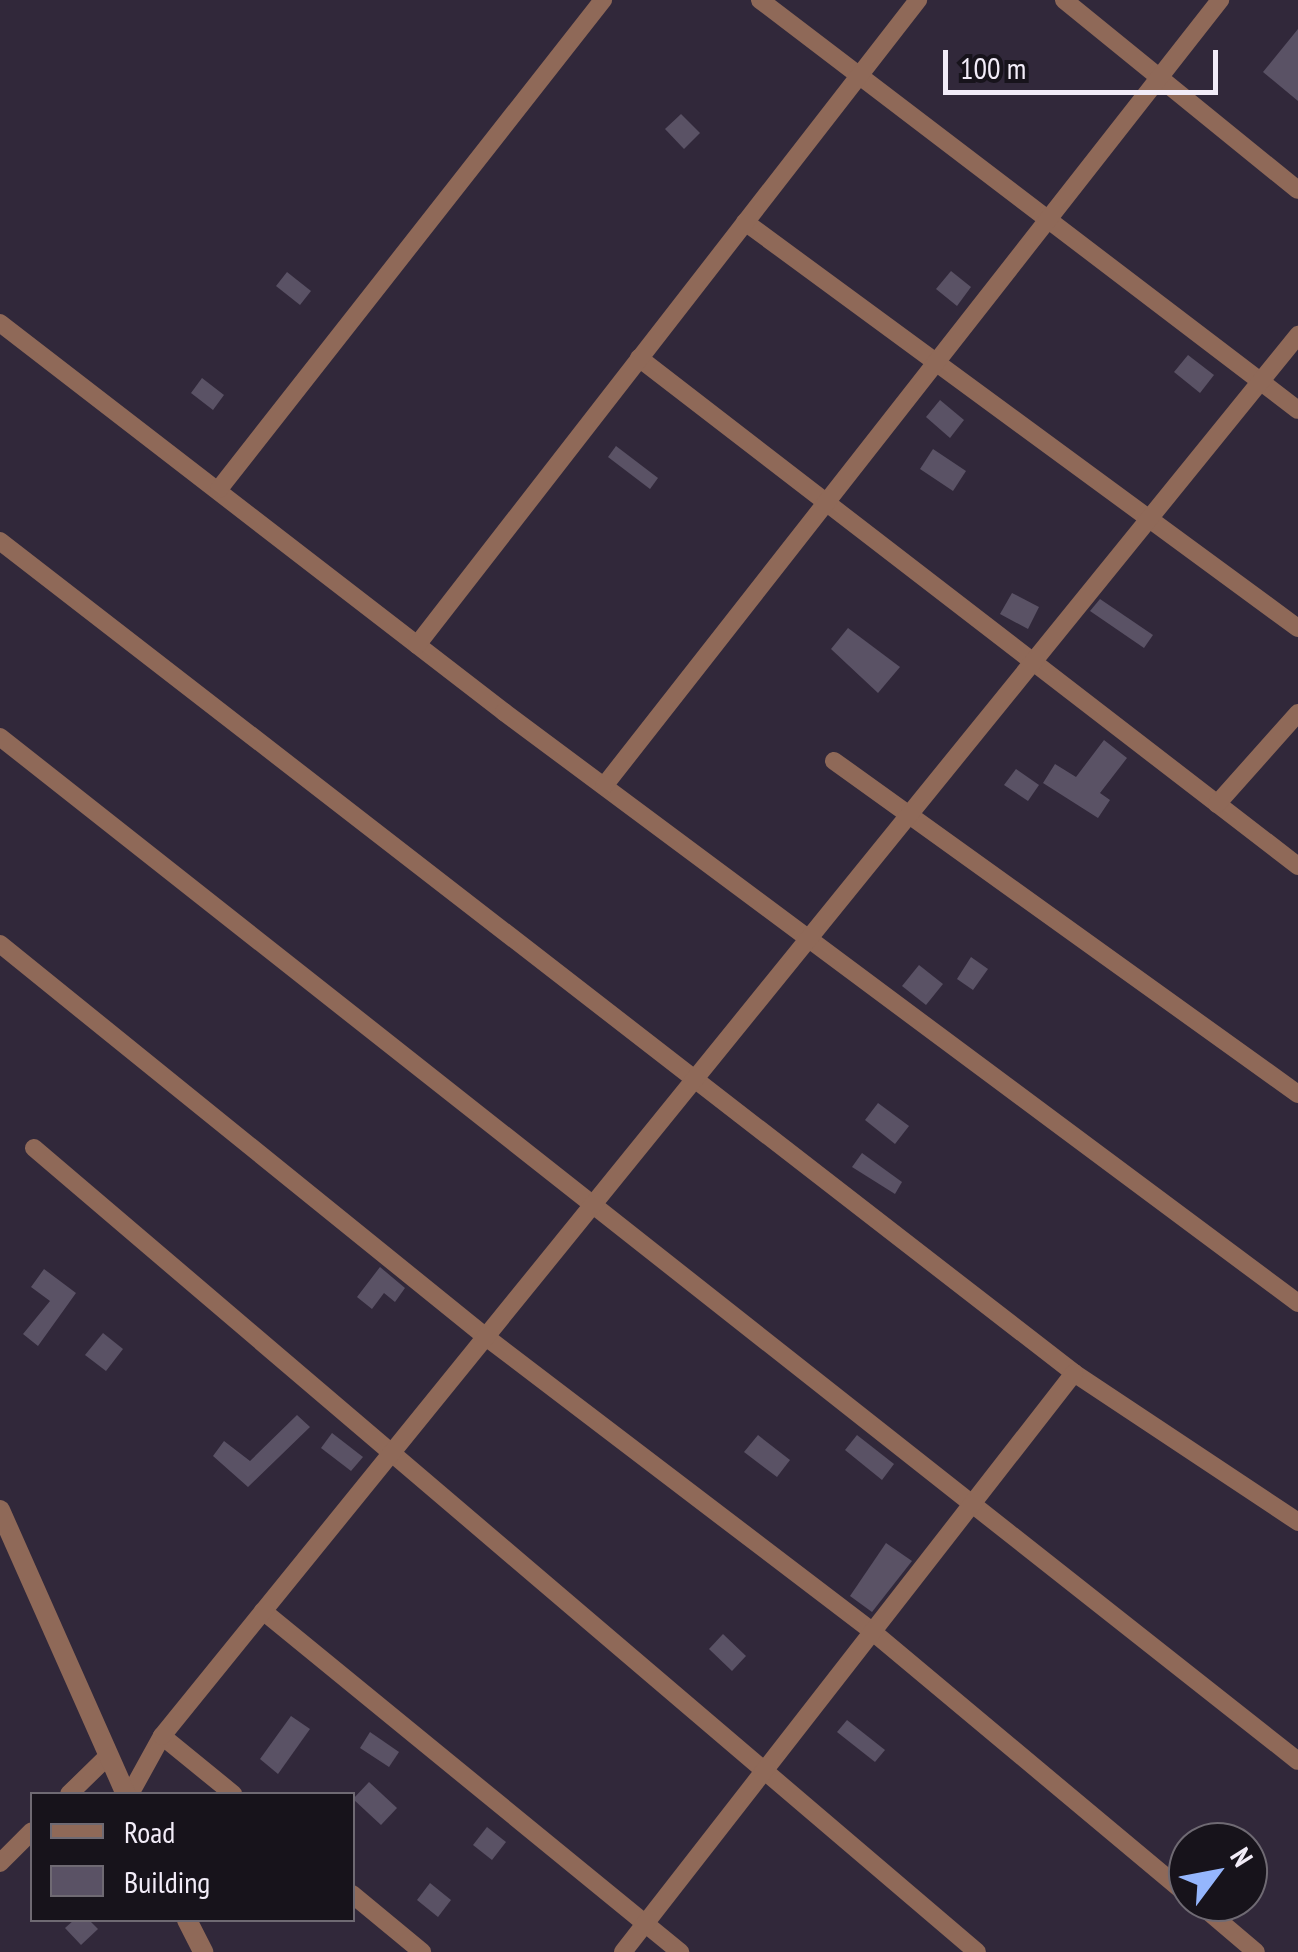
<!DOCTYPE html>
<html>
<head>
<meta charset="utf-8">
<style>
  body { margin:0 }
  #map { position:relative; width:1298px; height:1952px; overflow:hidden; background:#31283a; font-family:"PT Sans Narrow",sans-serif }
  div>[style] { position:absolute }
  .building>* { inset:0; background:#5a5265 }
  .minor>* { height:18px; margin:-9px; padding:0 9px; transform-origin:9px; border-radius:9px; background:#8f6958 }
  .tertiary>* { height:20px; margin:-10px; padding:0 10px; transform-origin:10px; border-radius:10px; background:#8f6958 }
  span { translate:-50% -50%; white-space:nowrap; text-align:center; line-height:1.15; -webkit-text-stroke:8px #17131b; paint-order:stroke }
  .legend { position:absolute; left:30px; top:1792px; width:325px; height:130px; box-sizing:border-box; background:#17131b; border:2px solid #6f6a73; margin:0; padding:12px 18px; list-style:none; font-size:30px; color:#f2ecf8 }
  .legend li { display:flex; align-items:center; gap:20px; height:50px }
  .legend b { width:50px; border:2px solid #6f6a73 }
  .north { position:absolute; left:1168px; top:1822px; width:100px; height:100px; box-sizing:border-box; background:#17131b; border:2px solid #6f6a73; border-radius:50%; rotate:58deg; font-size:28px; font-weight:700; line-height:40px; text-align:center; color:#f2ecf8 }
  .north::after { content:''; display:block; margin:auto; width:35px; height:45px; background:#95b6fd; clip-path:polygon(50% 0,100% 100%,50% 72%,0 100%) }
  .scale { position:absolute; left:943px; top:50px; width:275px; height:45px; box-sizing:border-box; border:5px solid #f2ecf8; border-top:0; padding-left:12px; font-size:30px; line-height:35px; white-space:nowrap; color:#f2ecf8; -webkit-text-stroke:8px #17131b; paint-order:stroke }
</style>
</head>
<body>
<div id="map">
  <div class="building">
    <i style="clip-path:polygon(1298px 29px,1298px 101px,1263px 72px)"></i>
    <i style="clip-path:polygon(681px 114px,700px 133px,684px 149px,665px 129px)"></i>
    <i style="clip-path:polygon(951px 271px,971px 287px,957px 306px,936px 289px)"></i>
    <i style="clip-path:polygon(287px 272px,311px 291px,300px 305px,276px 286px)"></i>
    <i style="clip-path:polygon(1188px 355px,1214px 375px,1200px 393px,1174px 372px)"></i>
    <i style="clip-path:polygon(202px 378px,224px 395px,213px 410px,191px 393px)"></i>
    <i style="clip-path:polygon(940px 400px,964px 420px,950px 438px,926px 417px)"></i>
    <i style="clip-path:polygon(616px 446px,658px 478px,650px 489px,608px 457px)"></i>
    <i style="clip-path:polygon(933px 449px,966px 471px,953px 491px,920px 469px)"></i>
    <i style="clip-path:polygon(1012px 593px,1039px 607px,1028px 629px,1000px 614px)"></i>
    <i style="clip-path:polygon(1100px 599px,1153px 635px,1144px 648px,1090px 611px)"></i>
    <i style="clip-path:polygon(848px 628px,900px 667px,878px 693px,831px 649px)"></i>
    <i style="clip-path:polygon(1104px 740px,1127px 758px,1100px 793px,1110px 800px,1098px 818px,1043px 783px,1055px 764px,1076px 777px)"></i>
    <i style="clip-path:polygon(1016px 769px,1039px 785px,1028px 801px,1004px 785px)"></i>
    <i style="clip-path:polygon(971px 957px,988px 969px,973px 990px,957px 979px)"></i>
    <i style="clip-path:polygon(919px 965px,943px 984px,926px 1005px,902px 986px)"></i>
    <i style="clip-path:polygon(878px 1103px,909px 1126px,895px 1144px,865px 1120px)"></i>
    <i style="clip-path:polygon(862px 1153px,902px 1182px,895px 1194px,852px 1167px)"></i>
    <i style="clip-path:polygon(380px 1267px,405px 1288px,395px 1302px,384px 1293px,372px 1309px,357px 1297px)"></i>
    <i style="clip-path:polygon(44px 1269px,76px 1293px,38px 1346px,23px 1334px,50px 1301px,31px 1287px)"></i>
    <i style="clip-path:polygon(103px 1333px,123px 1349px,106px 1371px,85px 1355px)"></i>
    <i style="clip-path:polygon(297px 1415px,310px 1427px,248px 1487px,213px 1456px,224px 1441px,250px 1461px)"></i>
    <i style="clip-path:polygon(332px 1433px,363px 1457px,351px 1471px,321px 1448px)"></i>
    <i style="clip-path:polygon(758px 1435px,790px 1460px,777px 1477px,744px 1452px)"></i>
    <i style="clip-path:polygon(857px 1435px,894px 1464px,882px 1480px,845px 1450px)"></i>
    <i style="clip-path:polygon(886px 1543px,912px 1561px,872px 1612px,850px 1596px)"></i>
    <i style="clip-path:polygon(723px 1634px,746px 1656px,732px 1671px,709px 1649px)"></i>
    <i style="clip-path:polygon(291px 1716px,310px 1729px,278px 1774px,260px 1759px)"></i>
    <i style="clip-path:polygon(847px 1720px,885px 1750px,875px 1762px,837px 1732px)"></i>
    <i style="clip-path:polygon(370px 1732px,399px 1752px,389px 1767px,360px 1748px)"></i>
    <i style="clip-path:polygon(369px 1782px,397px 1808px,381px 1825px,353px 1799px)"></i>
    <i style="clip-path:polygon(487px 1827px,506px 1842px,492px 1860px,473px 1845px)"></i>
    <i style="clip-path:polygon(430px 1883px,451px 1900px,438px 1917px,417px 1900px)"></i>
    <i style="clip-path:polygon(74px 1920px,89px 1920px,98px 1929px,81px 1945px,65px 1928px)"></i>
  </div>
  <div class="minor">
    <i style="left:760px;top:0;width:676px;rotate:37.31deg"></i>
    <i style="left:1064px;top:0;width:301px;rotate:39.1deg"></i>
    <i style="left:745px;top:222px;width:686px;rotate:36.29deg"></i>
    <i style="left:0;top:323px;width:637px;rotate:37.66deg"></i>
    <i style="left:504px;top:712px;width:990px;rotate:36.66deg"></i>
    <i style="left:639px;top:358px;width:832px;rotate:37.63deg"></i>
    <i style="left:219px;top:489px;width:622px;rotate:-51.86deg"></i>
    <i style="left:0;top:541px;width:1359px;rotate:37.76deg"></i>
    <i style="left:1074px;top:1373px;width:269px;rotate:33.6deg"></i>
    <i style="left:417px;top:645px;width:817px;rotate:-52.16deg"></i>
    <i style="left:0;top:737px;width:1653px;rotate:38.27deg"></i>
    <i style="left:834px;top:761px;width:571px;rotate:35.67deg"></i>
    <i style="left:604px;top:786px;width:999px;rotate:-51.91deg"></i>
    <i style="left:1217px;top:804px;width:122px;rotate:-48.3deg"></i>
    <i style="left:0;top:944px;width:625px;rotate:38.96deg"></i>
    <i style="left:486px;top:1337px;width:487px;rotate:37.3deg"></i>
    <i style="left:873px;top:1632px;width:410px;rotate:39.9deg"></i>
    <i style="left:34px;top:1148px;width:1239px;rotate:40.45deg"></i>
    <i style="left:263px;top:1611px;width:539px;rotate:39.27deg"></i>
    <i style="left:162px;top:1736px;width:92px;rotate:39.2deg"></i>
    <i style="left:69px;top:1794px;width:53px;rotate:-44.2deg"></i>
    <i style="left:130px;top:1794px;width:66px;rotate:-61.1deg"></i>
    <i style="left:162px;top:1736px;width:1804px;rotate:-50.96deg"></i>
    <i style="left:0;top:1863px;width:45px;rotate:-45deg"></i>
    <i style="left:352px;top:1894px;width:91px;rotate:39.6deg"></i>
    <i style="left:1197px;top:1902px;width:77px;rotate:40.3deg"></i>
    <i style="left:623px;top:1952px;width:734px;rotate:-52.08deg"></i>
  </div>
  <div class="tertiary">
    <i style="left:0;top:1510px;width:311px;rotate:66.1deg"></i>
    <i style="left:187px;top:1920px;width:36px;rotate:63deg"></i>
  </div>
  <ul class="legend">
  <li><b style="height:12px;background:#8f6958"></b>Road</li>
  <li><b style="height:28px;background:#5a5265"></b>Building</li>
  </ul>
  <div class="north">N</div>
  <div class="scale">100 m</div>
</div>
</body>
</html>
